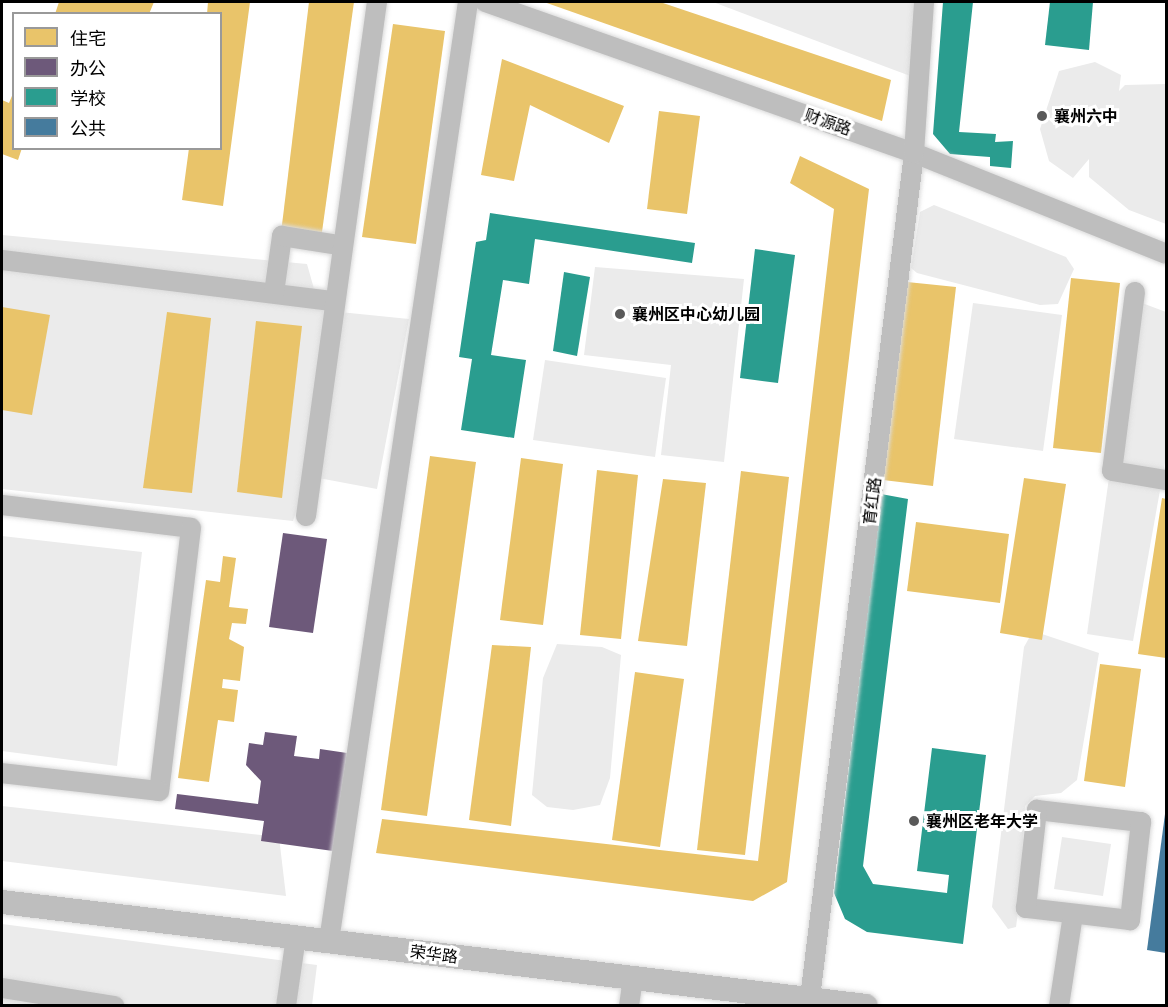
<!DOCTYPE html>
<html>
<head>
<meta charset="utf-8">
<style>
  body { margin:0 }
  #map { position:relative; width:1168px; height:1007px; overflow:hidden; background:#fff; font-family:"Golos Text","Noto Sans SC",sans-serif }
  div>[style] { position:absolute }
  .green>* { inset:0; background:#ebebeb }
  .homes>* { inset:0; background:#e9c46a }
  .offices>* { inset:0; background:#6d597a }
  .schools>* { inset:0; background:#2a9d8f }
  .public>* { inset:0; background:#457b9d }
  .roads { filter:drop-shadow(0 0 2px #dbdbdb) drop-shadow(0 0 2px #dbdbdb) }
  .minor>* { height:20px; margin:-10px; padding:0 10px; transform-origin:10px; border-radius:10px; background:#bebebe }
  .major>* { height:24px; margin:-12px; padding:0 12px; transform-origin:12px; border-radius:12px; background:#bebebe }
  .dots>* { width:16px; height:16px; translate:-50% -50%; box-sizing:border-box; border:3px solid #fff; border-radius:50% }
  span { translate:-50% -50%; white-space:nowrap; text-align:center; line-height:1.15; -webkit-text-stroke:6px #fff; paint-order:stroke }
  .poi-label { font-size:16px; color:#000; font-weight:700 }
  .left { translate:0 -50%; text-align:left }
  .street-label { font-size:16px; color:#000 }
  .frame { position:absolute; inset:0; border:3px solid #000; pointer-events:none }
  .legend { position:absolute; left:12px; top:12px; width:210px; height:138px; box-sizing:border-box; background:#fff; border:2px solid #999; margin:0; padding:8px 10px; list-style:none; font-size:18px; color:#000 }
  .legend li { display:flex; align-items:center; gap:12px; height:30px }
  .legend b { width:30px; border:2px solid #999 }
</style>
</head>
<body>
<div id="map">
  <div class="green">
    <i style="clip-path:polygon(713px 2px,924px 2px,921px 80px)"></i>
    <i style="clip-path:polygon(1095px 62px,1121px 75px,1119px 91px,1125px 85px,1166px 84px,1166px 224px,1129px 210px,1089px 177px,1089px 159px,1073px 178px,1049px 161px,1040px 129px,1059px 71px)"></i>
    <i style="clip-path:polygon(934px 205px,1066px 257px,1074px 269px,1058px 304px,1040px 305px,917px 273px,911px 268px,920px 212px)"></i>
    <i style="clip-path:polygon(2px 235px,307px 264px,320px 310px,409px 319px,377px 489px,308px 476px,293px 521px,2px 489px)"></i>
    <i style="clip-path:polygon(595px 267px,744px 279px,724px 462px,661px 455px,671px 365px,584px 355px)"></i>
    <i style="clip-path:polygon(1134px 300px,1166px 312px,1166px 457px,1133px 641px,1087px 634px)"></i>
    <i style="clip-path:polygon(973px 303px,1062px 315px,1043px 451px,954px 439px)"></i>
    <i style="clip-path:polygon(545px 360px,666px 378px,655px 457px,533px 440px)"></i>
    <i style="clip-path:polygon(2px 536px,142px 552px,117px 766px,2px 751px)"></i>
    <i style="clip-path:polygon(1033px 631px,1099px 653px,1077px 780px,1061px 793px,1035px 796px,1025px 806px,1019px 905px,1016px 927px,1008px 929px,992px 907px,1024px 647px)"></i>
    <i style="clip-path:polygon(557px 644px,602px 647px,621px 655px,610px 778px,600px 805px,573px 810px,547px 807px,532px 795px,543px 678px)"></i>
    <i style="clip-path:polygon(2px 806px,279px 837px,286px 896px,2px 861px)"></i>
    <i style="clip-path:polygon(1062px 837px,1111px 844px,1103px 896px,1054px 889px)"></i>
    <i style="clip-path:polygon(2px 924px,317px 965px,312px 1005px,2px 1006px)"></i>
  </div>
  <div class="homes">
    <i style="clip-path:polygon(59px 2px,154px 2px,149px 14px,55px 14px)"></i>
    <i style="clip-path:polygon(208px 2px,250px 2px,223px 206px,182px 200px,189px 148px,220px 148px,220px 14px,207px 14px)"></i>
    <i style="clip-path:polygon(309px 2px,354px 2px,321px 239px,281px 233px)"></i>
    <i style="clip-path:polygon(544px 2px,660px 2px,891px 80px,882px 121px)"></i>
    <i style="clip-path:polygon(393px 24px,445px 31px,416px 244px,362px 237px)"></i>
    <i style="clip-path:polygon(502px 59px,624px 106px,609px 143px,530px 105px,514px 181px,481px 175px)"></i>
    <i style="clip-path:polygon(14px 91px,14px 148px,22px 148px,18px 160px,2px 154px,2px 100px,9px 103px)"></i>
    <i style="clip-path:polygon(659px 111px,700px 116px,687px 214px,647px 209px)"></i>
    <i style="clip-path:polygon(800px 156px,869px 189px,787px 882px,753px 901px,376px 853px,382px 819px,758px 861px,834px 209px,790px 183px)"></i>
    <i style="clip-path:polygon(1071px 278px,1120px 283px,1101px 453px,1053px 448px)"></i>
    <i style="clip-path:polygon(907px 282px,956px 287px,933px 486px,883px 480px)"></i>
    <i style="clip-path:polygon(2px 307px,50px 315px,32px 415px,2px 410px)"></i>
    <i style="clip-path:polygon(167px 312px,211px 318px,192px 493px,143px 488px)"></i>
    <i style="clip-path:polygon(256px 321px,302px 326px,282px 498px,237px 492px)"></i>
    <i style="clip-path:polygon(430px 456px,476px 462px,427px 816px,381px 810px)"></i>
    <i style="clip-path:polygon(521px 458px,563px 464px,543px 625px,500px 620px)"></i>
    <i style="clip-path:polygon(597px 470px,638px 475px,621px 639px,580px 635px)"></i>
    <i style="clip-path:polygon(741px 471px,789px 477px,745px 855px,697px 850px)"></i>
    <i style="clip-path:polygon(1024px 478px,1066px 484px,1042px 640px,1000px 633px)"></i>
    <i style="clip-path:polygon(663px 479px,706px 483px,687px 646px,638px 641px)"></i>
    <i style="clip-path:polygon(1162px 498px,1166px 499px,1166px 658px,1138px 654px)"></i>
    <i style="clip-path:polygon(916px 522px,1009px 534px,1000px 603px,907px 591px)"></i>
    <i style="clip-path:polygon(223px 556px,236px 558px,229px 607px,248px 609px,246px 624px,232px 623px,229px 639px,244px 647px,240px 681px,223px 679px,222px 688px,238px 690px,234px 722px,218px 720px,209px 782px,178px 778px,206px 580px,220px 582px)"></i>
    <i style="clip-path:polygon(492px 645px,531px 647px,511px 826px,469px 820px)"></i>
    <i style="clip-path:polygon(1100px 664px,1141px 669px,1125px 787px,1084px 781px)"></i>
    <i style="clip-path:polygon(635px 672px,684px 679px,660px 847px,612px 840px)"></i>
  </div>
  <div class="offices">
    <i style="clip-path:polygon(283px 533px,327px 539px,313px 633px,269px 627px)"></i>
    <i style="clip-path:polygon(265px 732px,297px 736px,294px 756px,319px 759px,320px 749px,347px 753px,333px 851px,261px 841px,264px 821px,175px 809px,177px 794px,258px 804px,261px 781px,246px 765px,249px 743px,263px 745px)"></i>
  </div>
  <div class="schools">
    <i style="clip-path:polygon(943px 2px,973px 2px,959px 132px,996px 134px,995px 142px,1013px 141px,1011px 168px,990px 166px,990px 157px,950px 154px,933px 134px)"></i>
    <i style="clip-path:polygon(1050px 2px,1093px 2px,1089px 50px,1045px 45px)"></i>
    <i style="clip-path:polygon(490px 213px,695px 243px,692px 263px,535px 239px,529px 284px,503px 280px,491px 355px,526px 360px,514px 438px,461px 430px,472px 359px,459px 357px,476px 242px,486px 240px)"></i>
    <i style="clip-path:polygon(755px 249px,795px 255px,778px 383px,740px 378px)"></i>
    <i style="clip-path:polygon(564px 272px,590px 277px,577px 356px,553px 351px)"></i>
    <i style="clip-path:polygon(881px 494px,908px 499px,863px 866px,873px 884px,947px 893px,949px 875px,917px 871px,932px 748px,986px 755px,963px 944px,867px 932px,845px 919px,834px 893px)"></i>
  </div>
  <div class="public">
    <i style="clip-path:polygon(1165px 814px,1166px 814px,1166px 953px,1147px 950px)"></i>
  </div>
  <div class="roads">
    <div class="minor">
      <i style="left:485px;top:2px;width:455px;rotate:19.4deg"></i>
      <i style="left:914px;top:153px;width:271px;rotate:21.8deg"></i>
      <i style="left:2px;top:260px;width:332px;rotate:7.1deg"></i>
      <i style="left:1135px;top:292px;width:180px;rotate:97.3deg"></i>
      <i style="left:1112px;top:471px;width:55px;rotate:9.5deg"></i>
      <i style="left:274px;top:293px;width:58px;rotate:-82deg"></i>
      <i style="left:282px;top:236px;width:58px;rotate:9deg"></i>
      <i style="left:2px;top:505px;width:190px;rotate:6.9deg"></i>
      <i style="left:191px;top:528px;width:265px;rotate:96.9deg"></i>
      <i style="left:159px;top:791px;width:158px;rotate:-173.5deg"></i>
      <i style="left:306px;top:516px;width:519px;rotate:-82.14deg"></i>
      <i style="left:1037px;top:810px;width:105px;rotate:6.6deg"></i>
      <i style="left:1141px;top:822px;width:99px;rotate:96.4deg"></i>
      <i style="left:1130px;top:920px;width:105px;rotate:-173.4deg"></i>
      <i style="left:1026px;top:908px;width:99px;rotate:-83.6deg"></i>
      <i style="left:329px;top:941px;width:949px;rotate:-81.58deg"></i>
      <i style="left:2px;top:988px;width:114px;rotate:9.1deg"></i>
      <i style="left:286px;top:1006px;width:70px;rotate:-81.8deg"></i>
      <i style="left:629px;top:1006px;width:28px;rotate:-82deg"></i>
      <i style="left:809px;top:1006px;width:859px;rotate:-82.98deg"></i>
      <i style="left:914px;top:153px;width:151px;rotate:-86.2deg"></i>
      <i style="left:1059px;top:1006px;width:93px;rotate:-81.3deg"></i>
    </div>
    <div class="major">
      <i style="left:2px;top:902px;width:870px;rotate:6.86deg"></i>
    </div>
  </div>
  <div class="dots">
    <i style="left:1042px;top:116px;background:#595959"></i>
    <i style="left:620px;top:314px;background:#595959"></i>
    <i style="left:914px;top:821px;background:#595959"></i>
  </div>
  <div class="poi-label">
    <span class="left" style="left:1054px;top:116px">襄州六中</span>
    <span class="left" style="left:632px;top:314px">襄州区中心幼儿园</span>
    <span class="left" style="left:926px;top:821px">襄州区老年大学</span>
  </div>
  <div class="street-label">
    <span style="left:828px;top:122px;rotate:19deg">财源路</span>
    <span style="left:872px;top:501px;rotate:-83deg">育红路</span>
    <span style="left:434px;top:954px;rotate:7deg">荣华路</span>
  </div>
  <div class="frame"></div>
  <ul class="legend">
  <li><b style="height:16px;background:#e9c46a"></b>住宅</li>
  <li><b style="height:16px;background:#6d597a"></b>办公</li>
  <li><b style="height:16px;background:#2a9d8f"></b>学校</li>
  <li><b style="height:16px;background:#457b9d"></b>公共</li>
  </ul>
</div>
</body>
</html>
